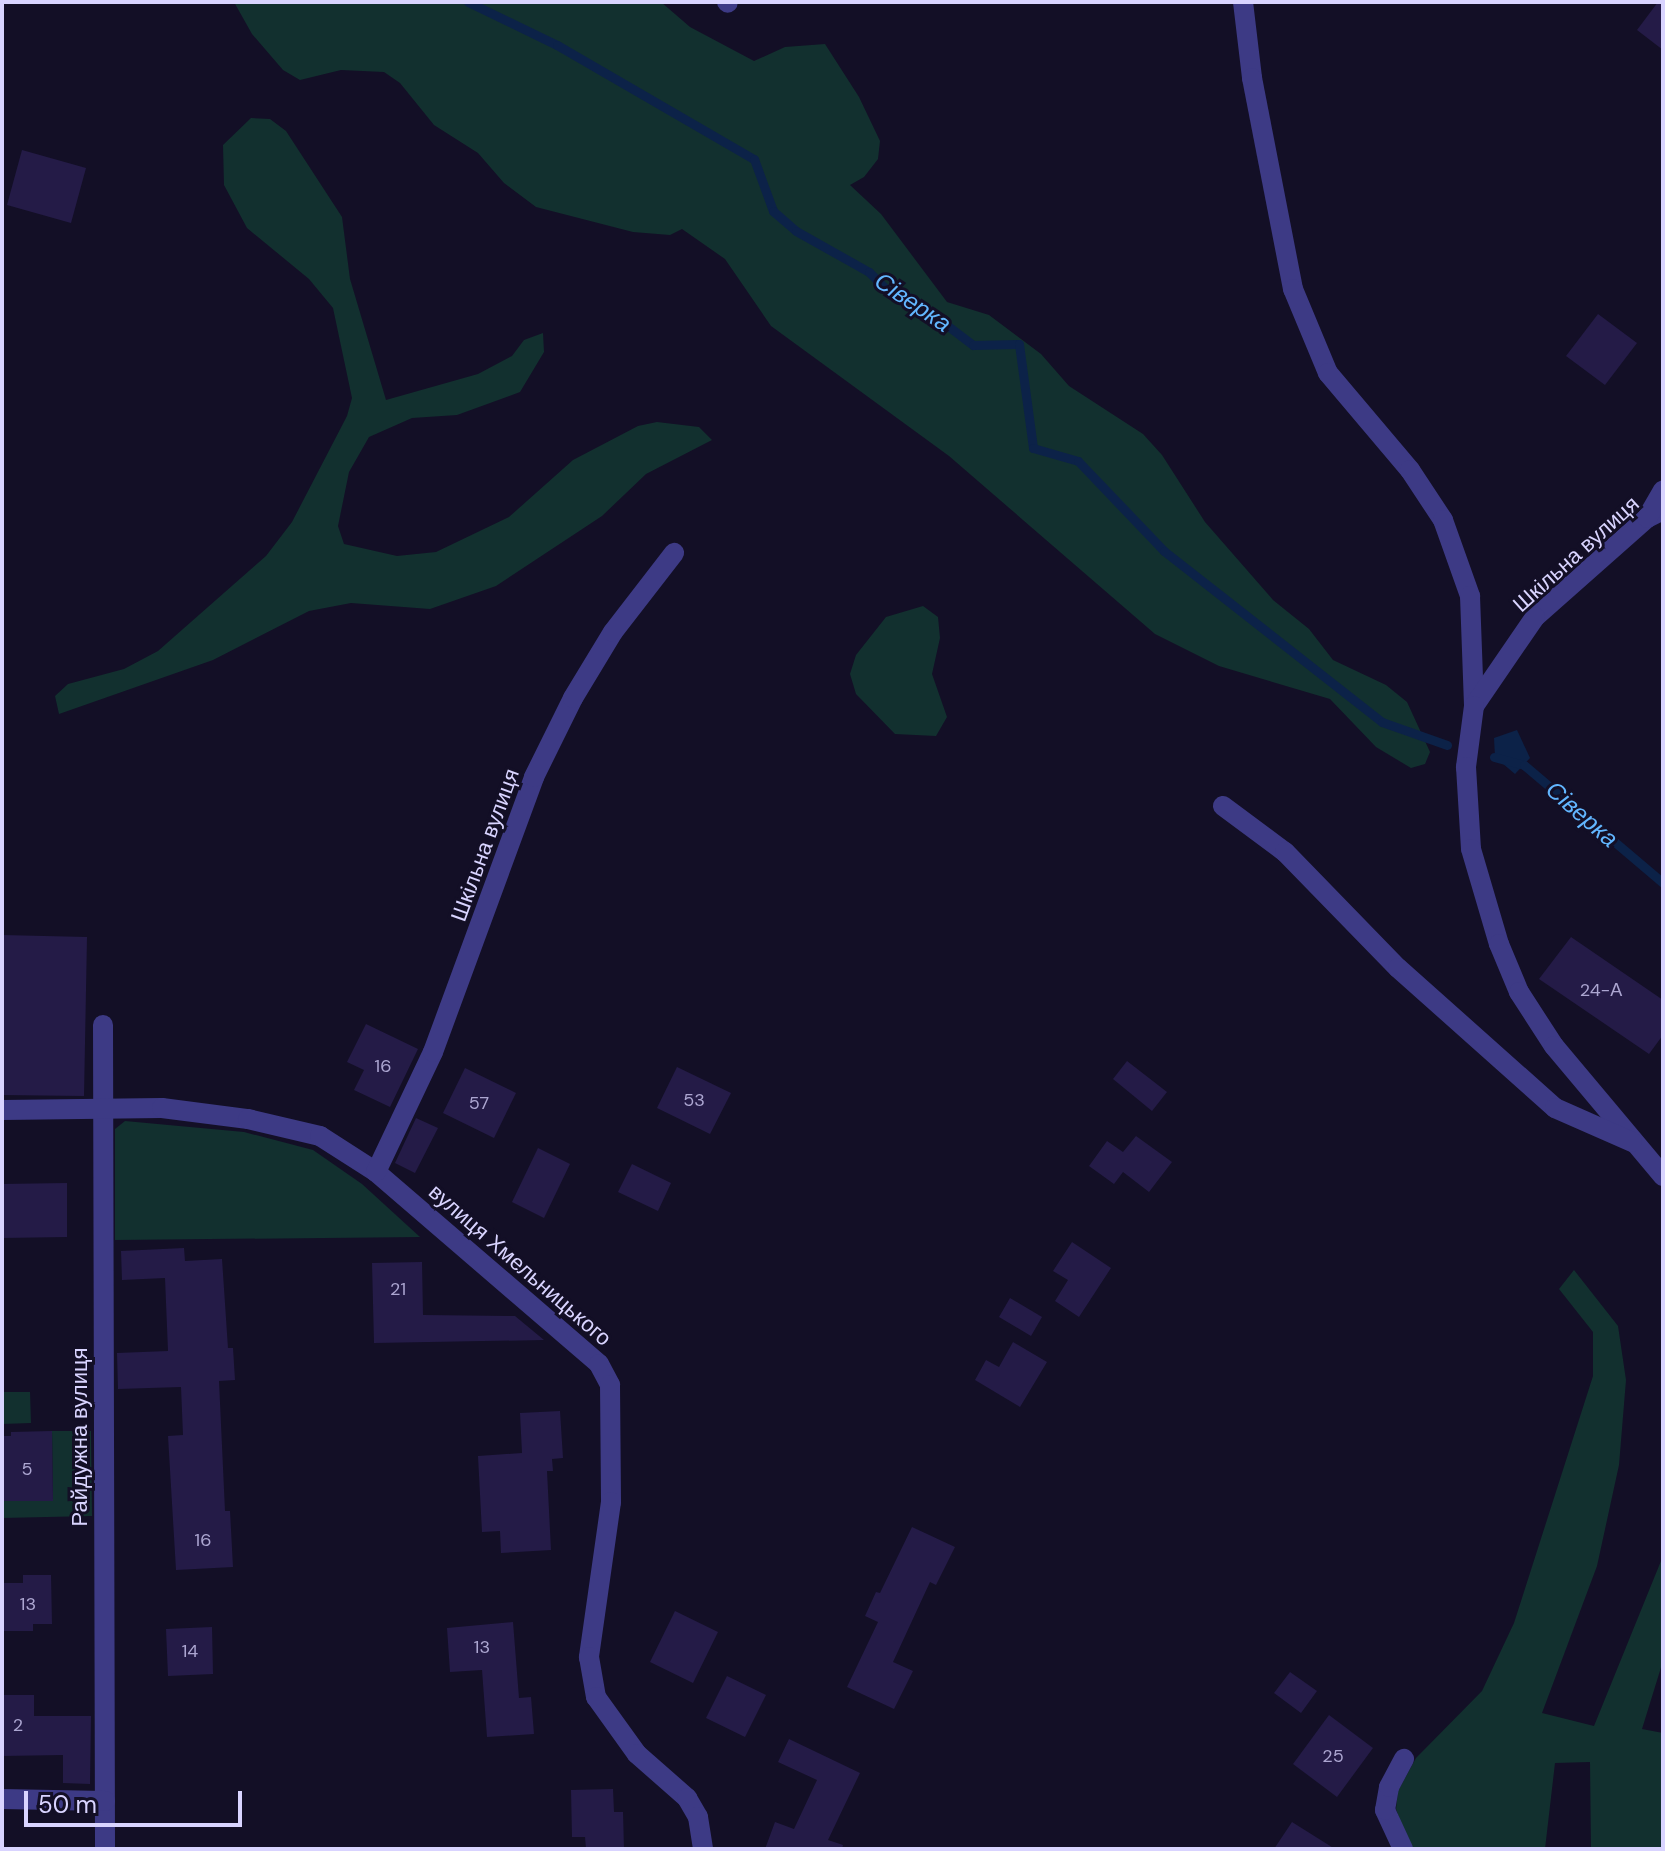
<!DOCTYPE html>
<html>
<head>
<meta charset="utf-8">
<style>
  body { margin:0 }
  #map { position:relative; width:1665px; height:1851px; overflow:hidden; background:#130f26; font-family:"DM Sans",sans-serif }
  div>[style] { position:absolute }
  .green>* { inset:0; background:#12302f }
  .water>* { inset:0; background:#0c2248 }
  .stream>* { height:9px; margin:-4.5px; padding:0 4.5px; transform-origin:4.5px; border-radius:4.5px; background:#0c2248 }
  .building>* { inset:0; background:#241b47 }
  .street>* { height:20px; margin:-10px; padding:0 10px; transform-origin:10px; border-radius:10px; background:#3d3a85 }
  span { translate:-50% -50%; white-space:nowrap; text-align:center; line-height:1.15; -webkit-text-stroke:6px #130f26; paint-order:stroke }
  .number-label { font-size:18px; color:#aca6d1 }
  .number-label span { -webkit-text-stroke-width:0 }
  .street-label { font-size:22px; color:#d9d4ff }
  .water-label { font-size:24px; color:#62b6ff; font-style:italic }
  .frame { position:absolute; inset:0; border:4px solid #d9d4ff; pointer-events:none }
  .scale { position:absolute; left:24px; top:1791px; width:218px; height:36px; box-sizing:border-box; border:4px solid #d9d4ff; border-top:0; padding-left:10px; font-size:24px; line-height:28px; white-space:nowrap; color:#d9d4ff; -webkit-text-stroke:6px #130f26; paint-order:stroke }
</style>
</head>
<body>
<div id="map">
  <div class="green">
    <i style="clip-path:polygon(234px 2px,661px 2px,690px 27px,754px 61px,785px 47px,825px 44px,859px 97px,880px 141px,878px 159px,864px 177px,850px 185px,881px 214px,947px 302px,989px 315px,1041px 354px,1069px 386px,1143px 434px,1162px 455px,1205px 522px,1273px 600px,1309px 629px,1333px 660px,1386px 685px,1407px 702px,1430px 752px,1425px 764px,1411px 768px,1376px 747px,1330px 699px,1219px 666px,1155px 634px,949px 456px,771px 326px,725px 259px,682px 229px,670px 235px,633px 232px,536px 207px,504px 183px,478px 153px,434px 125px,400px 83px,384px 72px,341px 70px,300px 80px,283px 70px,252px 34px)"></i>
    <i style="clip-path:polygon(251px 118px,270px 119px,286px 131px,342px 217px,350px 279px,386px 400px,478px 374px,512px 356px,524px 340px,543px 333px,544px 352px,520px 392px,457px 415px,412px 418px,369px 437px,349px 472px,338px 526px,344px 544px,397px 556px,436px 552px,509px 517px,573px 460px,638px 426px,657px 422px,699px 427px,712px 440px,646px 474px,602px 516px,496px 586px,430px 609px,351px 603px,309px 611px,213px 660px,59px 714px,55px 696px,68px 684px,124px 669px,158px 651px,266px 556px,292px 522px,347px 416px,352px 398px,333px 308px,309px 279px,247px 228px,224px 185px,223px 145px)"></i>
    <i style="clip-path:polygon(923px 606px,938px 617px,940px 638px,932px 674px,947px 717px,936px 736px,895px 734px,856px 694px,850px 674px,856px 655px,886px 617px)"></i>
    <i style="clip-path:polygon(125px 1121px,244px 1132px,313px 1150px,362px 1184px,420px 1237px,115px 1240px,115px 1129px)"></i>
    <i style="clip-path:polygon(1574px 1270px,1618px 1326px,1626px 1380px,1619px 1465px,1597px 1566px,1542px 1713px,1594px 1726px,1663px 1556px,1663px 1661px,1642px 1729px,1663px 1733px,1663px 1849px,1591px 1849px,1590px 1762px,1555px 1763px,1545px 1849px,1415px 1849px,1408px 1843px,1396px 1809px,1398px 1791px,1416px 1758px,1482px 1691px,1514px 1623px,1593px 1376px,1593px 1332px,1559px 1289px)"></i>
    <i style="clip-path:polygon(2px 1392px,30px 1392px,31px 1423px,2px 1424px)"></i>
    <i style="clip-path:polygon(52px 1431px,91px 1431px,92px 1516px,2px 1518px,2px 1501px,53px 1501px)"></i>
  </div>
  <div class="water">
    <i style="clip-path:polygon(1517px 730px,1530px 758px,1515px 774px,1495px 757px,1494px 738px)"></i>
  </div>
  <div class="stream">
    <i style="left:468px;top:2px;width:99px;rotate:25.8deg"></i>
    <i style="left:557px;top:45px;width:228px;rotate:30.1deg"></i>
    <i style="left:754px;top:159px;width:55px;rotate:69.9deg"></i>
    <i style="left:773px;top:211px;width:30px;rotate:41deg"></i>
    <i style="left:796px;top:231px;width:84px;rotate:29.3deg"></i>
    <i style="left:869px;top:272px;width:24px;rotate:45deg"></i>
    <i style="left:886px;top:289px;width:27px;rotate:20deg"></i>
    <i style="left:911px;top:298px;width:78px;rotate:37.2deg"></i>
    <i style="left:973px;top:345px;width:46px;rotate:-1.2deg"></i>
    <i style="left:1019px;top:344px;width:105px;rotate:82.3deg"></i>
    <i style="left:1033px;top:448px;width:47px;rotate:16.1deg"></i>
    <i style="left:1078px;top:461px;width:124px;rotate:46.3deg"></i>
    <i style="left:1164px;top:551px;width:277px;rotate:38.1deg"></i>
    <i style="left:1382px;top:722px;width:69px;rotate:19.5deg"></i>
    <i style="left:1494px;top:757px;width:31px;rotate:15deg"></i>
    <i style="left:1524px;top:765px;width:182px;rotate:40.3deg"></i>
  </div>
  <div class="building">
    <i style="clip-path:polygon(1658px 2px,1663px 2px,1663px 50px,1637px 30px)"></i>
    <i style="clip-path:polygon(22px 150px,86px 168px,71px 223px,7px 205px)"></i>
    <i style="clip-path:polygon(1598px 314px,1637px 343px,1605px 385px,1566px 356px)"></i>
    <i style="clip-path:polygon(2px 935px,87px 937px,84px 1096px,2px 1095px)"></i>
    <i style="clip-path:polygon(1571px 937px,1663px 1000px,1663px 1035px,1649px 1054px,1539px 979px)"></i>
    <i style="clip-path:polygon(366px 1024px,418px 1049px,390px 1107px,354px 1090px,364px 1070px,347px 1062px)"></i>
    <i style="clip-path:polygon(1127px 1061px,1167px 1092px,1152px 1111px,1113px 1079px)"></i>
    <i style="clip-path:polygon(677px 1067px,731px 1093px,710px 1134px,657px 1108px)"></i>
    <i style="clip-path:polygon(465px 1068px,516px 1093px,494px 1138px,443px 1113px)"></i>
    <i style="clip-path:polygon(416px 1118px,438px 1128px,415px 1173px,395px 1163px)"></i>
    <i style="clip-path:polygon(1136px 1136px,1172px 1162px,1149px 1192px,1123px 1172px,1114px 1184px,1089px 1166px,1107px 1141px,1123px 1152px)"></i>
    <i style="clip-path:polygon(538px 1148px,570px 1164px,544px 1218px,512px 1202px)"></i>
    <i style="clip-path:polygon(632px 1164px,671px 1183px,658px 1211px,618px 1192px)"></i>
    <i style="clip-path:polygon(67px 1183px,67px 1237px,2px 1238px,2px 1184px)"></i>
    <i style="clip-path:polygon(1072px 1242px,1111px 1268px,1079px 1317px,1055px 1301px,1068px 1280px,1053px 1271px)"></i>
    <i style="clip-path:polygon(184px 1248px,185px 1261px,222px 1259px,228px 1348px,233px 1348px,235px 1380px,219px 1381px,225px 1511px,230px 1511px,233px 1567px,176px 1570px,168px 1436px,183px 1435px,181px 1387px,118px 1389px,117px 1353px,168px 1351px,165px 1278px,122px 1280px,121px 1251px)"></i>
    <i style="clip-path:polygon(422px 1262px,423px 1315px,515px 1316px,544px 1340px,374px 1343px,372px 1263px)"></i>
    <i style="clip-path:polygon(1010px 1298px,1042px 1317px,1031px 1336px,999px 1317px)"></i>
    <i style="clip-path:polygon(1013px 1342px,1047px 1362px,1020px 1407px,975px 1380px,986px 1360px,999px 1367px)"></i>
    <i style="clip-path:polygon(560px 1411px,563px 1458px,552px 1459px,553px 1471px,547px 1471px,551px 1550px,501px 1553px,500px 1531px,482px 1532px,478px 1456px,522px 1453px,520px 1413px)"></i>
    <i style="clip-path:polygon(52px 1431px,53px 1501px,2px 1501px,2px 1436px,11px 1436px,11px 1432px)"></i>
    <i style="clip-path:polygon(912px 1527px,955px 1547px,936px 1585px,930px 1582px,893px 1662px,913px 1671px,894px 1709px,847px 1687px,878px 1622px,865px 1616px,876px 1592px,880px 1593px)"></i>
    <i style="clip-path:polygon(23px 1575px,51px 1575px,52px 1624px,33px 1624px,33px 1631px,4px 1631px,3px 1583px,23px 1583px)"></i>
    <i style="clip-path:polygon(675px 1611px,718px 1632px,693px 1683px,650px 1662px)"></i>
    <i style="clip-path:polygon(513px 1622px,519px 1698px,531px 1697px,534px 1734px,487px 1737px,482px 1670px,450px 1672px,447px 1628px)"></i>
    <i style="clip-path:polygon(212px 1627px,213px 1674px,168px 1676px,166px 1629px)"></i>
    <i style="clip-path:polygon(1290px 1672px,1317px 1691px,1301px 1713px,1274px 1693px)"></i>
    <i style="clip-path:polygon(727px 1676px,766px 1695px,745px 1737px,706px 1718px)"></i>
    <i style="clip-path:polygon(2px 1695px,34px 1695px,34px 1716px,91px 1716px,90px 1784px,63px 1783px,63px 1755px,2px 1756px)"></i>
    <i style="clip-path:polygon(1329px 1715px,1373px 1748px,1337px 1797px,1293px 1764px)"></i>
    <i style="clip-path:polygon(789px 1739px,860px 1773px,828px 1840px,843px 1845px,842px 1849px,765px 1849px,775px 1822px,794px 1829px,817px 1780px,778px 1762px)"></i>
    <i style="clip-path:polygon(613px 1789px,614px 1812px,623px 1812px,624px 1849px,586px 1849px,585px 1837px,572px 1837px,571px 1790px)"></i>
    <i style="clip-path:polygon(1292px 1822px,1335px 1849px,1274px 1849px)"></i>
  </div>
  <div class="street">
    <i style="left:727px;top:2px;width:1px;rotate:45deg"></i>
    <i style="left:1243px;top:2px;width:77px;rotate:83.2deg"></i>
    <i style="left:1252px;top:78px;width:215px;rotate:79deg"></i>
    <i style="left:1293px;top:289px;width:91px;rotate:67.4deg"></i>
    <i style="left:1328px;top:373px;width:127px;rotate:49.8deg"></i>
    <i style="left:1410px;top:470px;width:60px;rotate:56.6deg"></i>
    <i style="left:1443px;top:520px;width:81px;rotate:70.4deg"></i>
    <i style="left:1470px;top:596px;width:110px;rotate:87.9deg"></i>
    <i style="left:1663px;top:510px;width:18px;rotate:153deg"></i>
    <i style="left:1647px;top:518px;width:149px;rotate:138.5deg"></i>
    <i style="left:1535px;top:617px;width:108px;rotate:124.4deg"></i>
    <i style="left:1474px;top:706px;width:62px;rotate:97.5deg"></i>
    <i style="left:1466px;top:767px;width:82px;rotate:86.5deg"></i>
    <i style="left:1471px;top:849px;width:99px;rotate:73.6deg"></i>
    <i style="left:1499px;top:944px;width:52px;rotate:67.4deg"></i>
    <i style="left:1519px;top:992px;width:64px;rotate:57.1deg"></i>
    <i style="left:1554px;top:1046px;width:170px;rotate:50deg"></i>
    <i style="left:1647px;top:518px;width:32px;rotate:-60deg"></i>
    <i style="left:1223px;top:806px;width:77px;rotate:36.6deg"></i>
    <i style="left:1285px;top:852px;width:162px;rotate:45.8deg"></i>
    <i style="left:1398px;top:968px;width:210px;rotate:41.7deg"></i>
    <i style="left:1555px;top:1108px;width:84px;rotate:23.8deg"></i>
    <i style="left:103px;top:1025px;width:824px;rotate:89.86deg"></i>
    <i style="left:2px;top:1110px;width:160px;rotate:-0.7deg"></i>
    <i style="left:162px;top:1108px;width:87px;rotate:7.3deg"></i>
    <i style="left:248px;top:1119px;width:74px;rotate:13.3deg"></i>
    <i style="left:320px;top:1136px;width:67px;rotate:32.7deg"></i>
    <i style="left:376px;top:1172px;width:294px;rotate:40.7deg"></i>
    <i style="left:599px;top:1364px;width:24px;rotate:62deg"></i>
    <i style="left:610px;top:1385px;width:117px;rotate:89.5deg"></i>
    <i style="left:611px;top:1502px;width:157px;rotate:98.1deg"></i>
    <i style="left:589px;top:1657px;width:41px;rotate:80.1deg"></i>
    <i style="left:596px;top:1697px;width:70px;rotate:54.3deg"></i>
    <i style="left:637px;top:1754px;width:67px;rotate:41.3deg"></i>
    <i style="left:687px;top:1798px;width:22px;rotate:60deg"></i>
    <i style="left:698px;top:1817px;width:32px;rotate:81deg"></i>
    <i style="left:376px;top:1172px;width:133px;rotate:-64.6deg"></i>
    <i style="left:433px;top:1052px;width:293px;rotate:-69.8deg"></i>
    <i style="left:534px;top:777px;width:88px;rotate:-63.7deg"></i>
    <i style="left:573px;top:698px;width:77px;rotate:-58.8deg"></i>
    <i style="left:613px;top:632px;width:100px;rotate:-52.3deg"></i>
    <i style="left:2px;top:1799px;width:103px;rotate:1.1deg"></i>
    <i style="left:1403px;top:1849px;width:43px;rotate:-114.8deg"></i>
    <i style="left:1385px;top:1810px;width:23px;rotate:-80deg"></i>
    <i style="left:1389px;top:1787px;width:32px;rotate:-62deg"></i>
  </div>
  <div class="number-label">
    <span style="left:1601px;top:990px">24-А</span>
    <span style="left:383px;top:1066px">16</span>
    <span style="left:694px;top:1100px">53</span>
    <span style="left:479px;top:1103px">57</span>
    <span style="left:398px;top:1289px">21</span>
    <span style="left:27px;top:1469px">5</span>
    <span style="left:203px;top:1540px">16</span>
    <span style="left:28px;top:1604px">13</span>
    <span style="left:482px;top:1647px">13</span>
    <span style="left:190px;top:1651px">14</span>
    <span style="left:18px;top:1725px">2</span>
    <span style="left:1333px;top:1756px">25</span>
  </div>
  <div class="street-label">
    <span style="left:1576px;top:554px;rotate:-42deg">Шкільна вулиця</span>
    <span style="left:485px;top:845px;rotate:-70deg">Шкільна вулиця</span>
    <span style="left:520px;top:1265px;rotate:41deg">вулиця Хмельницького</span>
    <span style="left:80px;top:1437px;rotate:-90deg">Райдужна вулиця</span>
  </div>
  <div class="water-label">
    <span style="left:913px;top:302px;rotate:34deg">Сіверка</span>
    <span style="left:1582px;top:814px;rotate:41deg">Сіверка</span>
  </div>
  <div class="frame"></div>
  <div class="scale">50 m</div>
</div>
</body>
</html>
